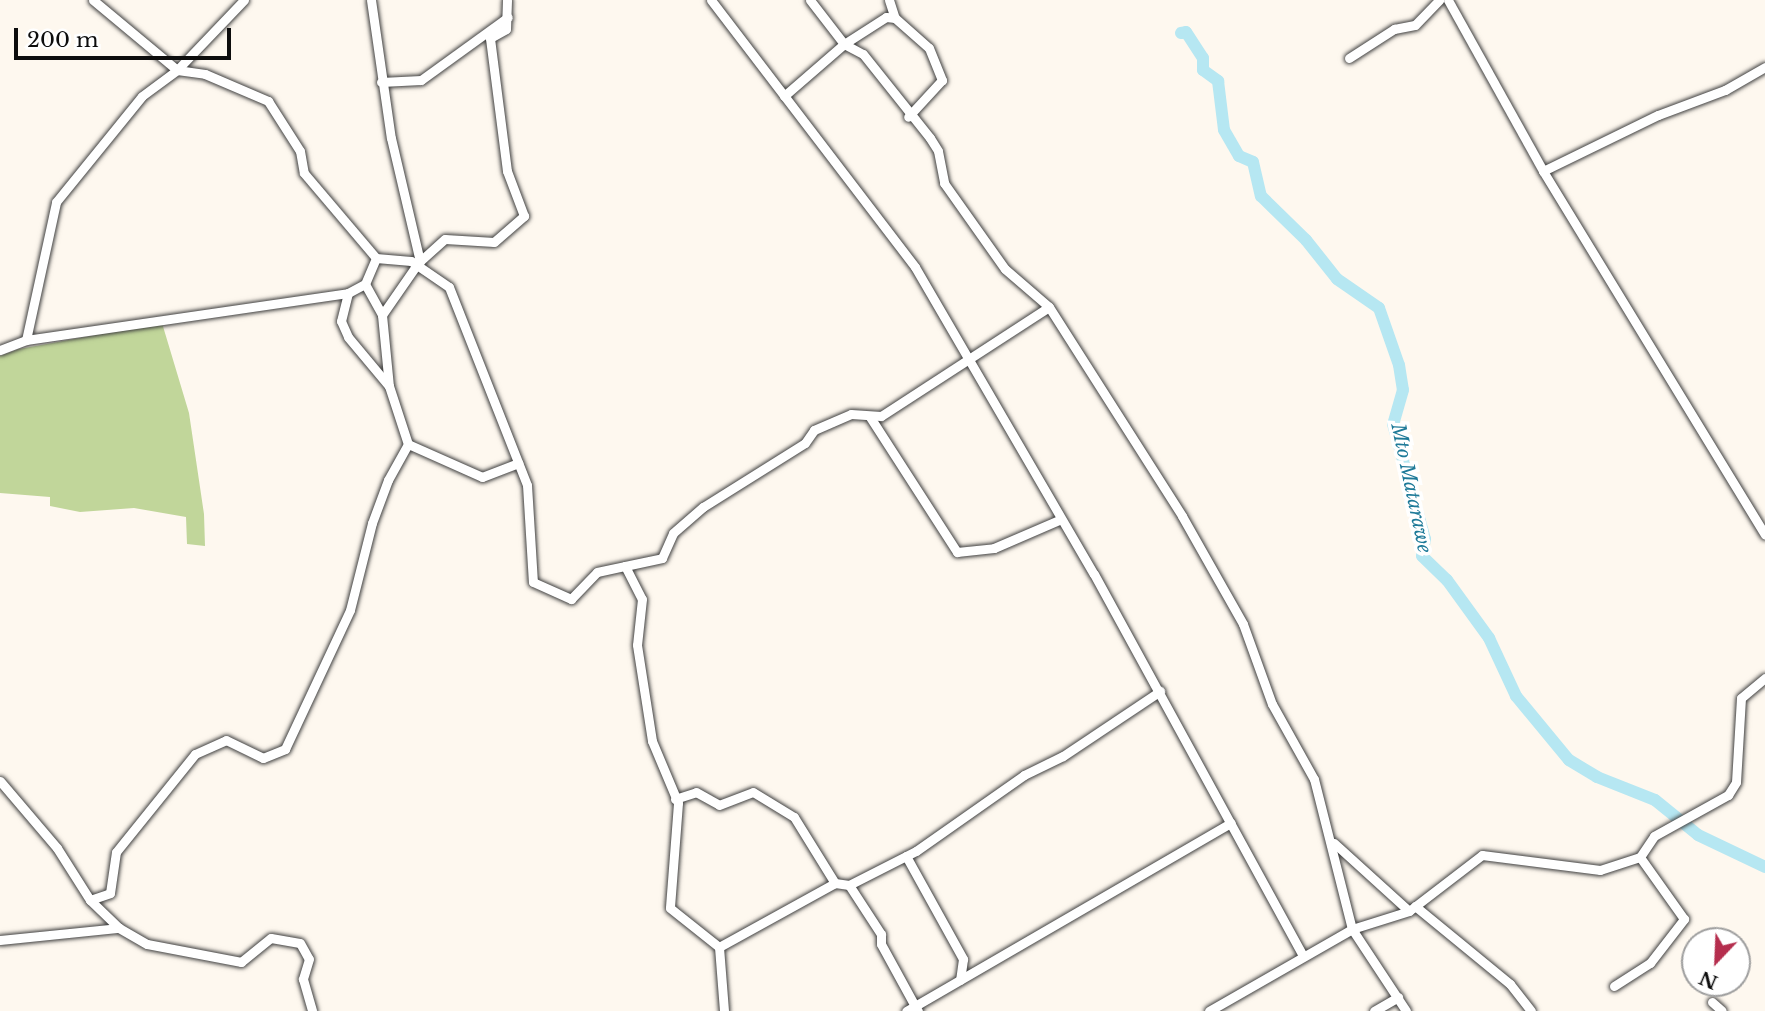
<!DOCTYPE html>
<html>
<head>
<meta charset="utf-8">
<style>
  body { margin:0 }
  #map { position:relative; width:1765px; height:1011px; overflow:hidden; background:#fef8ef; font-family:"Libre Baskerville",serif }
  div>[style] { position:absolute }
  .forest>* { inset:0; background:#c1d69a }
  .river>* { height:12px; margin:-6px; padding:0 6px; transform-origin:6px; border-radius:6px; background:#b6e7f2 }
  .roads { filter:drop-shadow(0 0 2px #404040) drop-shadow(0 0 2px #404040) }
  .minor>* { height:9px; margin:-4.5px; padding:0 4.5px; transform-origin:4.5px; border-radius:4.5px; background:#fff }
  span { translate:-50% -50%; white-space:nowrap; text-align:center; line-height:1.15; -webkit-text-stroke:7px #fff; paint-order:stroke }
  .water-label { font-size:19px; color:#1e7a98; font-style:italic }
  .north { position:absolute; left:1681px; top:927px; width:70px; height:70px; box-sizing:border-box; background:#fff; border:2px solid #9e9e9e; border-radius:50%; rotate:203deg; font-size:19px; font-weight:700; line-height:28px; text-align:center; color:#0d0d0d }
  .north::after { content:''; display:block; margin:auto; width:24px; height:32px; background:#b52e4e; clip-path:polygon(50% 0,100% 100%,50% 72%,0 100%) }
  .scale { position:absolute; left:14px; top:28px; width:217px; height:32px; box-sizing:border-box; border:4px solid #0d0d0d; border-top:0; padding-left:9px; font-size:21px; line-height:24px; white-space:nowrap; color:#0d0d0d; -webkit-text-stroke:5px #fff; paint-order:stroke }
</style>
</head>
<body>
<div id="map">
  <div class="forest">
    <i style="clip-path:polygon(162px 323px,189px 413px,204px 514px,205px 546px,187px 544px,186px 517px,134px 508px,80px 512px,50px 506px,50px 497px,0 493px,0 356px,19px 349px)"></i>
  </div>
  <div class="river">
    <i style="left:1181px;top:33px;width:5px;rotate:-11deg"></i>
    <i style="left:1186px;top:32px;width:31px;rotate:57deg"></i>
    <i style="left:1203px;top:58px;width:12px;rotate:90deg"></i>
    <i style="left:1203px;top:70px;width:19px;rotate:36deg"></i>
    <i style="left:1218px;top:81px;width:49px;rotate:83deg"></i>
    <i style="left:1224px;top:130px;width:30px;rotate:60deg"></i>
    <i style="left:1239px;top:156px;width:15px;rotate:23deg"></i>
    <i style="left:1253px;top:162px;width:35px;rotate:77deg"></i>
    <i style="left:1261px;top:196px;width:63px;rotate:44.4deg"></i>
    <i style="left:1306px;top:240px;width:50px;rotate:51.5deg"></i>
    <i style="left:1337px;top:279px;width:51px;rotate:34.6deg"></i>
    <i style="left:1379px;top:308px;width:60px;rotate:70.7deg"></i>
    <i style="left:1399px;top:365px;width:25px;rotate:81deg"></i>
    <i style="left:1403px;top:390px;width:35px;rotate:106deg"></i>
    <i style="left:1393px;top:424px;width:119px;rotate:74.5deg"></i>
    <i style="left:1425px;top:539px;width:17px;rotate:100deg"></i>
    <i style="left:1422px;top:556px;width:35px;rotate:44deg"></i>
    <i style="left:1447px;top:580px;width:72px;rotate:54.1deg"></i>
    <i style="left:1489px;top:638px;width:64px;rotate:65deg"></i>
    <i style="left:1516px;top:696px;width:83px;rotate:50.4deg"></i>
    <i style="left:1569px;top:760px;width:33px;rotate:31deg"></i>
    <i style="left:1597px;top:777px;width:62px;rotate:21.6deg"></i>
    <i style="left:1655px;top:800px;width:55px;rotate:39.1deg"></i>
    <i style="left:1698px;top:835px;width:74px;rotate:25.5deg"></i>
  </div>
  <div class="roads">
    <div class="minor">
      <i style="left:93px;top:0;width:109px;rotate:39.8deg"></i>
      <i style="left:177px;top:70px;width:97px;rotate:-46.3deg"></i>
      <i style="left:371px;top:0;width:139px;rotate:81.8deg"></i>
      <i style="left:391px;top:138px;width:127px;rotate:76.8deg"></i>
      <i style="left:711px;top:0;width:336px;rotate:52.6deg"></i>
      <i style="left:915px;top:267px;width:355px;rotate:59.8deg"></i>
      <i style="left:1094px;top:574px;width:435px;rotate:61.3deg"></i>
      <i style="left:810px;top:0;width:56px;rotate:52.3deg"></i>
      <i style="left:844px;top:44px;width:21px;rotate:28deg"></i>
      <i style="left:863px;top:54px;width:107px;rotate:51.4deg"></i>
      <i style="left:930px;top:138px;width:15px;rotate:58deg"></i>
      <i style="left:938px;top:151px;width:33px;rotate:79deg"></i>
      <i style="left:944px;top:183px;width:105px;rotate:54.7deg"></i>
      <i style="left:1005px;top:269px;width:58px;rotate:40.8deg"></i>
      <i style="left:1049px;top:307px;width:248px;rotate:57.5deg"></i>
      <i style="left:1182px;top:516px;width:124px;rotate:60.5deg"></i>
      <i style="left:1243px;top:624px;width:85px;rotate:70.1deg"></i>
      <i style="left:1272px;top:704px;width:86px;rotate:60.8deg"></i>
      <i style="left:1314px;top:779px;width:155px;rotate:75.8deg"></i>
      <i style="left:1352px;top:929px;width:98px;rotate:56.6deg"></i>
      <i style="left:889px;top:0;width:19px;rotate:72deg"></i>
      <i style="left:1448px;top:0;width:196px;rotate:60.9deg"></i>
      <i style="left:1543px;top:171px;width:426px;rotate:58.6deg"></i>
      <i style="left:1349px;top:58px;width:54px;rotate:-32.8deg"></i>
      <i style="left:1394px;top:29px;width:21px;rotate:-11deg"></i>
      <i style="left:1415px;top:25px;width:35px;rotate:-46deg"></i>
      <i style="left:381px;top:82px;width:40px;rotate:-2.9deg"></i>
      <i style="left:421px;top:80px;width:107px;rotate:-35.9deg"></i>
      <i style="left:784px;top:96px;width:79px;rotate:-40.9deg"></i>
      <i style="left:844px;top:44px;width:50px;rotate:-32.7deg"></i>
      <i style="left:886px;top:17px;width:9px;rotate:6deg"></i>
      <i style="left:895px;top:18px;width:45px;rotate:41.4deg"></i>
      <i style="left:929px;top:48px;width:35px;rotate:68deg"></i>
      <i style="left:942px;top:80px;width:50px;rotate:132.6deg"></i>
      <i style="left:1543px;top:171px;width:128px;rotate:-26deg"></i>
      <i style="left:1658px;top:115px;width:72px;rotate:-20.5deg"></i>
      <i style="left:1725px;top:90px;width:46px;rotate:-29.9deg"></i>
      <i style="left:365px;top:284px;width:35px;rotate:61deg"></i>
      <i style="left:382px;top:315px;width:71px;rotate:84.4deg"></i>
      <i style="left:348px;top:293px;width:29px;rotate:104deg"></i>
      <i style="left:341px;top:321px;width:17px;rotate:66deg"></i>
      <i style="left:348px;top:337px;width:64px;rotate:50.1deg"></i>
      <i style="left:389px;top:386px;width:61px;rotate:71.9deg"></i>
      <i style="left:382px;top:315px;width:63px;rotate:-55.3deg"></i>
      <i style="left:418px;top:263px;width:36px;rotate:-42deg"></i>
      <i style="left:445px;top:239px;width:49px;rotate:3.5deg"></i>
      <i style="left:494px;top:242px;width:40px;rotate:-41deg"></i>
      <i style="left:524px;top:216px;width:48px;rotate:-110.7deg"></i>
      <i style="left:507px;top:171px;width:134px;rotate:-97.3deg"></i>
      <i style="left:490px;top:38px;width:18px;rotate:-29deg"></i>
      <i style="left:506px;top:29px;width:29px;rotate:-88deg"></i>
      <i style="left:26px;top:340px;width:325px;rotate:-8.3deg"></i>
      <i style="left:348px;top:293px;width:19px;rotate:-28deg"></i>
      <i style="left:365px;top:284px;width:28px;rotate:-67deg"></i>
      <i style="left:376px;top:258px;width:35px;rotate:5deg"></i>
      <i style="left:411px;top:261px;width:46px;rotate:34.4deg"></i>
      <i style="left:449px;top:287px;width:213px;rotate:68.5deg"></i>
      <i style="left:527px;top:485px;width:97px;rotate:86.5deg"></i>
      <i style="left:533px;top:582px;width:42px;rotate:24.1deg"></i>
      <i style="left:571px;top:599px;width:37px;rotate:-46deg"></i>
      <i style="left:597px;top:572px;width:29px;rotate:-12deg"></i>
      <i style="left:625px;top:566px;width:37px;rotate:63deg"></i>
      <i style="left:642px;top:599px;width:46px;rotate:96.2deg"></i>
      <i style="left:637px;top:645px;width:97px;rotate:81.1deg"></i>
      <i style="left:652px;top:741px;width:67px;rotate:67.2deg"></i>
      <i style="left:678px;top:803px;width:105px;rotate:94.4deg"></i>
      <i style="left:670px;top:908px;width:63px;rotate:38.5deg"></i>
      <i style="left:719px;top:947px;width:64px;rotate:85.5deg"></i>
      <i style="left:0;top:350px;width:28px;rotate:-21deg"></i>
      <i style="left:26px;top:340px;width:141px;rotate:-77.7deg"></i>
      <i style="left:56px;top:202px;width:136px;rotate:-50.9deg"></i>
      <i style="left:142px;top:96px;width:44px;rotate:-36.6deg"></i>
      <i style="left:177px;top:70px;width:28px;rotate:8deg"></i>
      <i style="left:205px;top:74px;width:69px;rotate:23.2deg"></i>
      <i style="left:268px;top:101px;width:59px;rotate:57.4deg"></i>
      <i style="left:300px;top:151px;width:22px;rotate:80deg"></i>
      <i style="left:304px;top:173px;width:111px;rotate:49.7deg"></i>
      <i style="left:870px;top:417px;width:161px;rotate:57.2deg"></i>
      <i style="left:957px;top:552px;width:37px;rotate:-6deg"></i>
      <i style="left:994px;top:548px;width:73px;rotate:-23.4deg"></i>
      <i style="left:625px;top:566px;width:38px;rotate:-12deg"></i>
      <i style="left:662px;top:558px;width:27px;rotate:-66deg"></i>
      <i style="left:673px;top:533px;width:40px;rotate:-41deg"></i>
      <i style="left:703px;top:507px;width:120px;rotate:-32.1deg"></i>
      <i style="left:805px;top:443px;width:16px;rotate:-55deg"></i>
      <i style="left:814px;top:430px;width:40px;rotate:-23.4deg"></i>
      <i style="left:851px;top:414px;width:30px;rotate:4deg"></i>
      <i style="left:881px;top:416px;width:200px;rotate:-33deg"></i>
      <i style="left:0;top:781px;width:88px;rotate:49.6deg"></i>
      <i style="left:57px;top:848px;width:62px;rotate:57.6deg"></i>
      <i style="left:90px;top:900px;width:40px;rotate:44deg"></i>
      <i style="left:675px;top:799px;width:22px;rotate:-18deg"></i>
      <i style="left:696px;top:792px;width:26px;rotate:29deg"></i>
      <i style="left:719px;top:805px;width:36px;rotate:-21deg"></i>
      <i style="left:753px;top:792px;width:48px;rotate:31.4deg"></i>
      <i style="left:794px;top:817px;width:78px;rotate:58.2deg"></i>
      <i style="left:1334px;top:843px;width:101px;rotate:42.2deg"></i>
      <i style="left:906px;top:856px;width:118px;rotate:61deg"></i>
      <i style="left:963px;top:959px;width:21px;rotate:98deg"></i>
      <i style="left:849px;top:885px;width:75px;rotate:-26.9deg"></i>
      <i style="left:916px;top:851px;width:132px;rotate:-35.1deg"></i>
      <i style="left:1024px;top:775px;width:43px;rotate:-26deg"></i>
      <i style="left:1063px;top:756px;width:117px;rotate:-33.8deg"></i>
      <i style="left:90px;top:900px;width:21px;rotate:-19deg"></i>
      <i style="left:110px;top:893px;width:41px;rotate:-81.7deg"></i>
      <i style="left:116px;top:852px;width:126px;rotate:-51.1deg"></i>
      <i style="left:195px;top:754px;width:34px;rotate:-24deg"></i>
      <i style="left:226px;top:740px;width:41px;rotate:25.9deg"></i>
      <i style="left:263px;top:758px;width:24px;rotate:-22deg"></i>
      <i style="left:285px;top:749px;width:153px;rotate:-64.9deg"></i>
      <i style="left:350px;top:610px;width:90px;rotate:-75.8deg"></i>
      <i style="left:372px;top:523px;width:46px;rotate:-69.6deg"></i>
      <i style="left:388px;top:480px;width:41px;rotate:-60.9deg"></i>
      <i style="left:408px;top:444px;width:81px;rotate:24deg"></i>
      <i style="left:482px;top:477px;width:39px;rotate:-21deg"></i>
      <i style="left:1415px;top:906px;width:123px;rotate:39.4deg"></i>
      <i style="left:1510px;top:984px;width:34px;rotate:52deg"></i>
      <i style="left:0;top:940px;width:120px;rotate:-5.8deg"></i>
      <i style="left:119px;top:928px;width:32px;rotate:30deg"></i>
      <i style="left:147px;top:944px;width:96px;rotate:10.8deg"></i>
      <i style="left:241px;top:962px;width:38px;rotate:-39deg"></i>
      <i style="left:271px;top:938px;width:29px;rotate:10deg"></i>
      <i style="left:300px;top:943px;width:18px;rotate:61deg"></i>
      <i style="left:309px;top:959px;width:21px;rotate:107deg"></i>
      <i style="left:303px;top:979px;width:33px;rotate:74deg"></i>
      <i style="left:719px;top:947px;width:132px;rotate:-28.9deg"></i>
      <i style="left:835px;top:883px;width:14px;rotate:8deg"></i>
      <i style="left:849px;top:885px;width:59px;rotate:56.9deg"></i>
      <i style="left:881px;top:934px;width:10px;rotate:90deg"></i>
      <i style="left:881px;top:944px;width:71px;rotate:61.3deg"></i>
      <i style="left:915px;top:1006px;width:10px;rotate:151deg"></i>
      <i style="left:1614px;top:986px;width:43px;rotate:-32.6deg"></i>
      <i style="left:1650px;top:963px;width:56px;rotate:-52.3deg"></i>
      <i style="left:1684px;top:919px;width:76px;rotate:-125.4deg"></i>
      <i style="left:1640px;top:857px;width:25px;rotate:-56deg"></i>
      <i style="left:1654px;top:836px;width:85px;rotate:-29deg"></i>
      <i style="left:1728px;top:795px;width:15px;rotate:-58deg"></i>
      <i style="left:1736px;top:782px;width:84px;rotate:-86.6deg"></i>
      <i style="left:1741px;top:698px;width:31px;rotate:-40deg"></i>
      <i style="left:1712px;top:1002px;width:13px;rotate:42deg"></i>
      <i style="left:918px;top:1011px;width:6px;rotate:-121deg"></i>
      <i style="left:915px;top:1006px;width:365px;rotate:-30.1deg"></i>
      <i style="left:1209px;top:1011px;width:165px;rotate:-29.8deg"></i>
      <i style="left:1352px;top:929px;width:60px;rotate:-17.5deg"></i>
      <i style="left:1409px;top:911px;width:92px;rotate:-37.5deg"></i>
      <i style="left:1482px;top:855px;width:119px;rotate:7.2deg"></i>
      <i style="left:1600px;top:870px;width:42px;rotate:-18deg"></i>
      <i style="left:1374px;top:1011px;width:28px;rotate:-30deg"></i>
    </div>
  </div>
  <div class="water-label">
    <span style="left:1411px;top:488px;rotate:78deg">Mto Matarawe</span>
  </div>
  <div class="north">N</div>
  <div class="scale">200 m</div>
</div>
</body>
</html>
